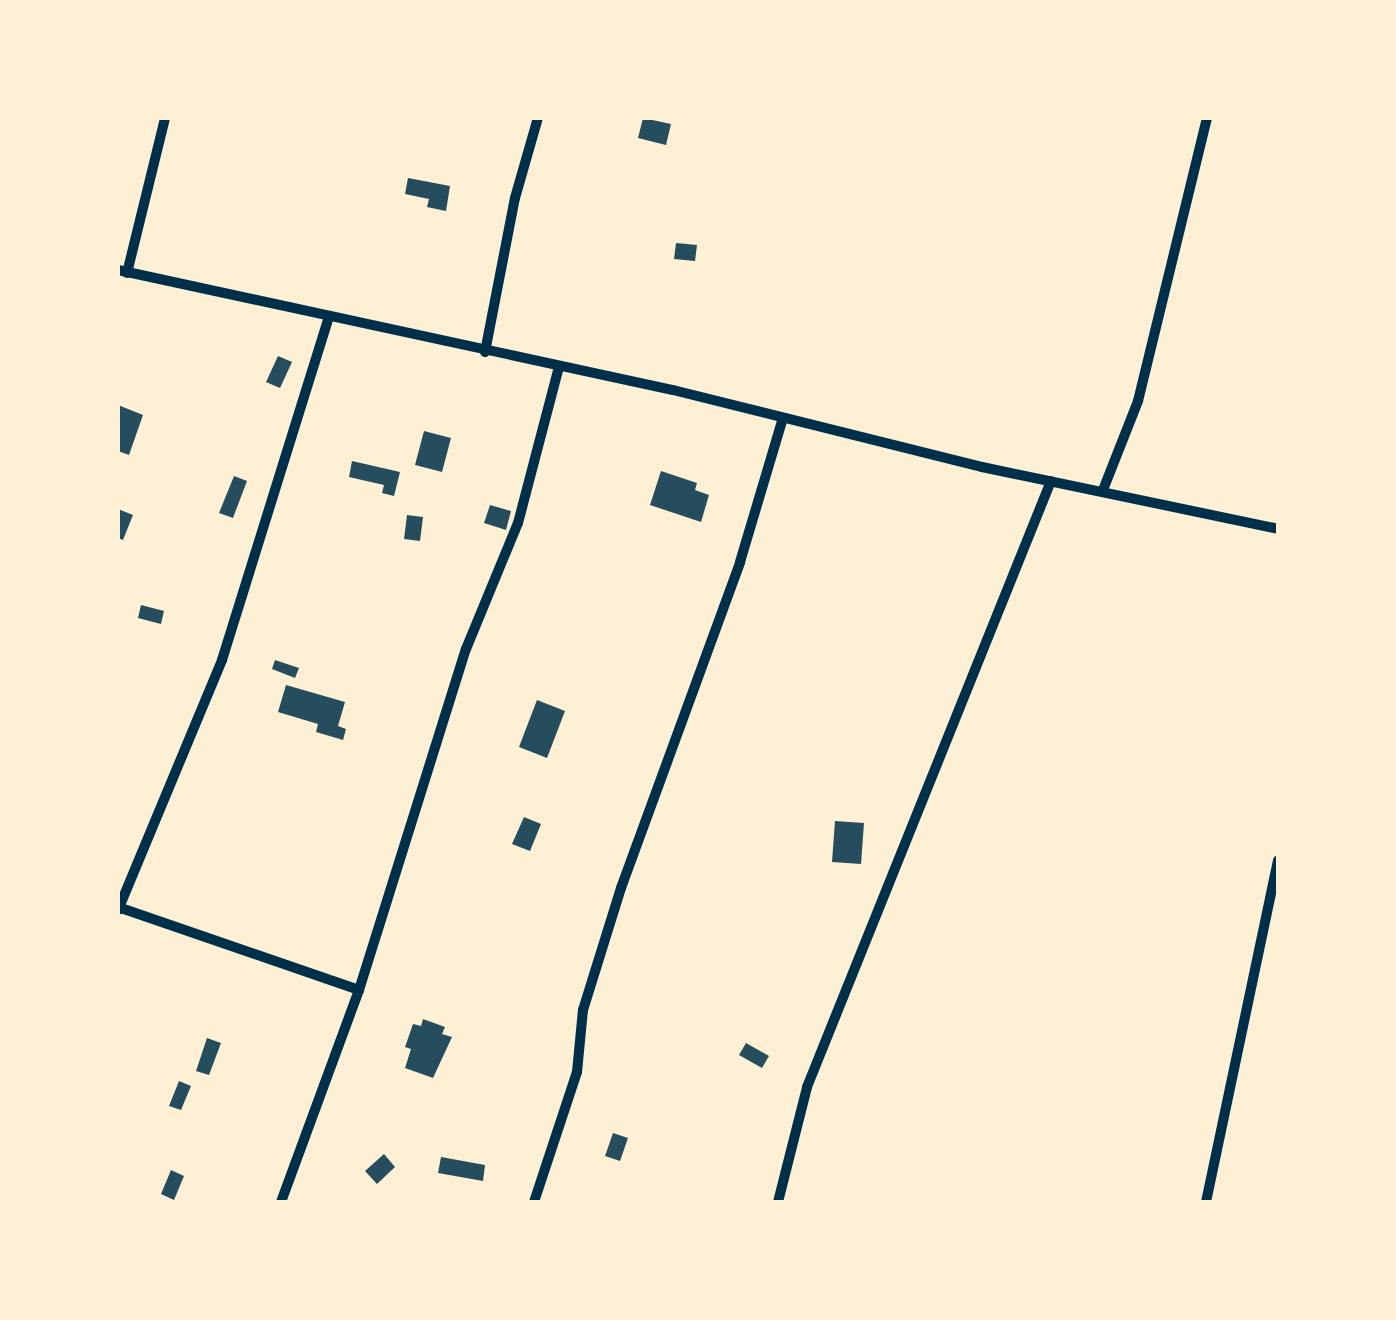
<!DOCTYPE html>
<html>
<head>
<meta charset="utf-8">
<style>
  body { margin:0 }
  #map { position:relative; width:1396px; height:1320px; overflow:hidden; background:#fdf0d5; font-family:"Noto Sans",sans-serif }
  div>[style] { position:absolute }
  .building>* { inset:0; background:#264d5e }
  .minor>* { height:10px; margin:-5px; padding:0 5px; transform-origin:5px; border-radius:5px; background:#003049 }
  span { translate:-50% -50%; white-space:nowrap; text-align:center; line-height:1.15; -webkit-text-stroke:10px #fdf0d5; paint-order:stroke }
  .frame { position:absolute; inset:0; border:120px solid #fdf0d5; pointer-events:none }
</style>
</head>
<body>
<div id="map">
  <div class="building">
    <i style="clip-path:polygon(643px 118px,671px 124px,666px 145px,638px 138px)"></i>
    <i style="clip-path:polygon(408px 178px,450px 186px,446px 211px,427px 207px,429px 199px,405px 194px)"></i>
    <i style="clip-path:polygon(676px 243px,697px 245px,695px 261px,674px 259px)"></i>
    <i style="clip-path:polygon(278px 356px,292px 362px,280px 388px,266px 382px)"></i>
    <i style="clip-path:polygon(118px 405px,143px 415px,129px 455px,118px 451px)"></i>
    <i style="clip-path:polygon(424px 431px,451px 438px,442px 472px,415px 465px)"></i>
    <i style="clip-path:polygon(352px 461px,400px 472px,394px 496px,382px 493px,384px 485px,349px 477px)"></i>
    <i style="clip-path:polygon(661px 471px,697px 483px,695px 490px,709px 495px,701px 522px,650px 505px)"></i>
    <i style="clip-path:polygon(234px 476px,247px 481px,233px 518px,219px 513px)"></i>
    <i style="clip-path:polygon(490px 505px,511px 511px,506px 530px,484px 523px)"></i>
    <i style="clip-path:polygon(118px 509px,133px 515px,123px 540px,118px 538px)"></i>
    <i style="clip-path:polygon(407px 515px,423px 517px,420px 541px,404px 539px)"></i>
    <i style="clip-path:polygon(141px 605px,164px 611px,161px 624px,138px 618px)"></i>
    <i style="clip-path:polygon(275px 660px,299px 668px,295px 678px,272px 669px)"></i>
    <i style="clip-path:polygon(286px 685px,345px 702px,338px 726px,346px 729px,343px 740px,316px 732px,318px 724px,278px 712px)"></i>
    <i style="clip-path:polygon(537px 700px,565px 711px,547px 758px,519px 747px)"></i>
    <i style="clip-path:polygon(524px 817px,541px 824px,530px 851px,512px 844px)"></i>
    <i style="clip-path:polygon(835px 821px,864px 823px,861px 864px,832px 862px)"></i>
    <i style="clip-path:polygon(423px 1019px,445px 1027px,442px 1034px,452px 1037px,433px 1078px,405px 1068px,411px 1049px,405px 1047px,413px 1024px,421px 1026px)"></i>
    <i style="clip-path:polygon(207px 1038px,221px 1043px,209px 1075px,196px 1071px)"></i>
    <i style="clip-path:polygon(746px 1043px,769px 1056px,762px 1068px,739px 1055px)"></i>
    <i style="clip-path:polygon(179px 1081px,191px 1086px,181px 1110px,169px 1106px)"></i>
    <i style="clip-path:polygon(613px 1133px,628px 1138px,620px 1161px,605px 1156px)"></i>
    <i style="clip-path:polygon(384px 1154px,395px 1167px,377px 1184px,365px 1171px)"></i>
    <i style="clip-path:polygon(441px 1157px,485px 1165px,483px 1181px,438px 1173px)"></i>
    <i style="clip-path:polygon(171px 1170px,184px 1176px,174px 1200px,161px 1194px)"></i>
  </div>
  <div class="minor">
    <i style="left:118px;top:270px;width:568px;rotate:12.2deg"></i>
    <i style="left:673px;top:390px;width:318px;rotate:14deg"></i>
    <i style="left:982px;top:467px;width:302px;rotate:11.8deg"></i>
    <i style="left:127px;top:273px;width:160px;rotate:-76.2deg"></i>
    <i style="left:485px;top:352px;width:157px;rotate:-79deg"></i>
    <i style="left:515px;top:198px;width:83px;rotate:-74deg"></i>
    <i style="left:1103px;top:490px;width:96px;rotate:-68.5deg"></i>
    <i style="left:1138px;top:401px;width:291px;rotate:-76.3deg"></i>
    <i style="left:118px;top:907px;width:255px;rotate:19deg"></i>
    <i style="left:118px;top:910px;width:271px;rotate:-67.4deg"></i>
    <i style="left:222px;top:660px;width:357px;rotate:-72.7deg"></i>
    <i style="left:281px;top:1202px;width:226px;rotate:-69.8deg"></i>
    <i style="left:359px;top:990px;width:357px;rotate:-72.6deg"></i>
    <i style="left:466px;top:649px;width:136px;rotate:-67.6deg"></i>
    <i style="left:518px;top:523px;width:161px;rotate:-75.3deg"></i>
    <i style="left:534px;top:1202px;width:137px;rotate:-71.7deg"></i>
    <i style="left:577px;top:1072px;width:62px;rotate:-84.5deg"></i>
    <i style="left:583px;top:1010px;width:128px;rotate:-72.7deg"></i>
    <i style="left:621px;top:888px;width:347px;rotate:-69.9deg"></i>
    <i style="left:740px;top:562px;width:150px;rotate:-73.4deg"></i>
    <i style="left:778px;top:1202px;width:119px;rotate:-75.8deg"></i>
    <i style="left:807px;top:1087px;width:653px;rotate:-68.07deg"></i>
    <i style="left:1206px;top:1202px;width:349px;rotate:-78.1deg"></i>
  </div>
  <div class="frame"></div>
</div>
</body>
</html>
